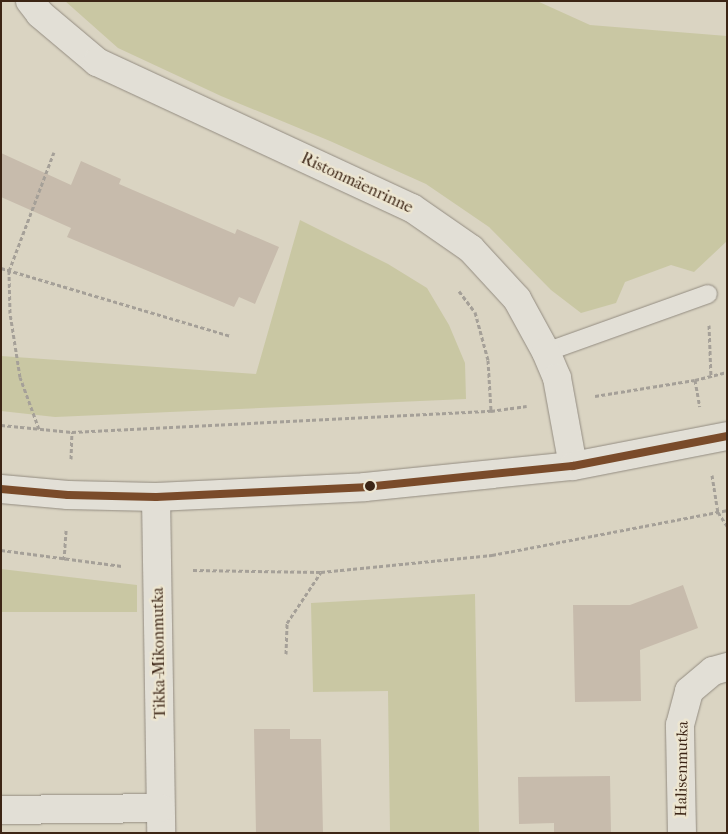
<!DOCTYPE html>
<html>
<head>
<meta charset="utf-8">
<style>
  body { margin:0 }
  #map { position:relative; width:728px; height:834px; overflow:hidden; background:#dad4c2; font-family:"IM FELL French Canon",serif }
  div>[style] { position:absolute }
  .green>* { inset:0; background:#c9c7a3 }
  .building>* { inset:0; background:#c7bbac }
  .path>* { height:3px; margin-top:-1.5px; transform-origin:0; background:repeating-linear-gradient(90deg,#a5a098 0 4px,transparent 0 6.5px) }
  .roads { filter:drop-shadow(0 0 1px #938c81) drop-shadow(0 0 1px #938c81) }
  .service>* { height:18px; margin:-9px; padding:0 9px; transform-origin:9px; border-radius:9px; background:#e2dfd6 }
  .minor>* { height:28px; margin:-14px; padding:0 14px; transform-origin:14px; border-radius:14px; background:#e2dfd6 }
  .tertiary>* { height:28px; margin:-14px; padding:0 14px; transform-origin:14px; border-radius:14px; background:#e2dfd6 }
  .bus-1>* { height:8px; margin:-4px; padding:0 4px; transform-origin:4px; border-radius:4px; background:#7a4b2a }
  .dots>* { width:14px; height:14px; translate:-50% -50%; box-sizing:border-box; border:2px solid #ede6d1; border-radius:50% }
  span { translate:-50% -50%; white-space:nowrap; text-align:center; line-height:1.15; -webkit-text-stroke:5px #ede6d1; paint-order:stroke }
  .street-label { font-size:16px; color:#3c2515 }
  .frame { position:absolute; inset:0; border:2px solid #3c2515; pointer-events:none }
</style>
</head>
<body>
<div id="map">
  <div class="green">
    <i style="clip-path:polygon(65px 1px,537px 1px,590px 25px,727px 36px,727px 241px,694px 272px,671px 265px,625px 282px,616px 303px,581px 313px,551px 290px,489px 227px,426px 184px,330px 141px,221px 96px,118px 48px)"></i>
    <i style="clip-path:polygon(300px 220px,388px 264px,427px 288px,449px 325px,465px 363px,466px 399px,55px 417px,1px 411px,1px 356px,256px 374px)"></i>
    <i style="clip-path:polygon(1px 569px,137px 585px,137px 612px,1px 612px)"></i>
    <i style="clip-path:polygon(475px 594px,479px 833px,390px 833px,388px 691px,313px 692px,311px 603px)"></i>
  </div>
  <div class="building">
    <i style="clip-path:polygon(1px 153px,71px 185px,81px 161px,121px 179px,119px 184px,235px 234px,237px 229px,279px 247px,255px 304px,239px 297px,234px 307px,67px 237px,71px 228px,1px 197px)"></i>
    <i style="clip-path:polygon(683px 585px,698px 628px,640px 650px,641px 701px,575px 702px,573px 605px,630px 605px)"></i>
    <i style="clip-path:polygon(254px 729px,290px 729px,290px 739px,321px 739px,323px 833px,256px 833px)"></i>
    <i style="clip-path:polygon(610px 776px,611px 833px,554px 833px,554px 823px,519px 824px,518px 777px)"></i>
  </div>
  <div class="path">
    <i style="left:1px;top:268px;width:240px;rotate:16.5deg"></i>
    <i style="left:459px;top:291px;width:26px;rotate:53deg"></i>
    <i style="left:475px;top:312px;width:50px;rotate:74.8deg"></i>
    <i style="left:488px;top:360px;width:51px;rotate:86.6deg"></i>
    <i style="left:709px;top:325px;width:52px;rotate:87.8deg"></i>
    <i style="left:695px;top:380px;width:27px;rotate:80deg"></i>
    <i style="left:595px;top:396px;width:101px;rotate:-9.1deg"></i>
    <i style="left:695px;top:380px;width:33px;rotate:-14deg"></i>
    <i style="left:1px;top:425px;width:71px;rotate:5.6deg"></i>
    <i style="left:72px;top:432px;width:420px;rotate:-2.9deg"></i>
    <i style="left:491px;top:411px;width:36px;rotate:-8deg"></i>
    <i style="left:39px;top:429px;width:55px;rotate:-110.1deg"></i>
    <i style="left:20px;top:377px;width:65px;rotate:-98.9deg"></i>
    <i style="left:10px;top:313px;width:42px;rotate:-91.4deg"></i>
    <i style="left:9px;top:271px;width:127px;rotate:-69.3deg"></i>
    <i style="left:71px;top:459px;width:27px;rotate:-88deg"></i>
    <i style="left:712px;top:475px;width:37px;rotate:81deg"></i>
    <i style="left:718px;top:512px;width:17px;rotate:57deg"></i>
    <i style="left:1px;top:550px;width:122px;rotate:7.5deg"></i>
    <i style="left:64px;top:560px;width:30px;rotate:-86deg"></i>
    <i style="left:193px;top:570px;width:128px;rotate:0.9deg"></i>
    <i style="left:321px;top:572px;width:172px;rotate:-5.7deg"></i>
    <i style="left:492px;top:555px;width:239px;rotate:-10.8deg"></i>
    <i style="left:286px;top:654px;width:31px;rotate:-88deg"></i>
    <i style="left:287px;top:623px;width:61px;rotate:-56.3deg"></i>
  </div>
  <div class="roads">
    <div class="service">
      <i style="left:546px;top:352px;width:172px;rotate:-19.7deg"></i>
    </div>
    <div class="minor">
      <i style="left:30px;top:1px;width:16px;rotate:52deg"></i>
      <i style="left:40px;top:14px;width:75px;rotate:40.1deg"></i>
      <i style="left:97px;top:62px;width:347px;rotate:24.9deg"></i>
      <i style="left:412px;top:208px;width:72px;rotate:34.8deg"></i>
      <i style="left:471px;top:249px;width:68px;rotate:47.4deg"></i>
      <i style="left:517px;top:299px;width:60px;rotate:61.3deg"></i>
      <i style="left:546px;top:352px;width:28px;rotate:67deg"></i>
      <i style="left:557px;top:378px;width:89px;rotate:79.7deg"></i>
      <i style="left:156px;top:497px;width:336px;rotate:89.1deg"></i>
      <i style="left:1px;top:810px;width:159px;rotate:-0.7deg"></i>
      <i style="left:682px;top:833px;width:108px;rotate:-91.1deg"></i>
      <i style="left:680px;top:725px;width:35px;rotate:-75deg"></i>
      <i style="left:689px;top:691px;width:31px;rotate:-40deg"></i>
      <i style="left:713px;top:671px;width:15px;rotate:-16deg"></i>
    </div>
    <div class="tertiary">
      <i style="left:1px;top:489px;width:67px;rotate:5.1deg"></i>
      <i style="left:68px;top:495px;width:88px;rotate:1.3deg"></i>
      <i style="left:156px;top:497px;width:209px;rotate:-2.7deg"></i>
      <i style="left:365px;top:487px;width:209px;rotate:-5.8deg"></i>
      <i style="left:573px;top:466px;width:157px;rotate:-11deg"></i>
    </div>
  </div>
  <div class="bus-1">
    <i style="left:1px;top:489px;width:67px;rotate:5.1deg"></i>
    <i style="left:68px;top:495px;width:88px;rotate:1.3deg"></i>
    <i style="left:156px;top:497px;width:209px;rotate:-2.7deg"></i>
    <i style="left:365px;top:487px;width:209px;rotate:-5.8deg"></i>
    <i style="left:573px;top:466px;width:157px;rotate:-11deg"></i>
  </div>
  <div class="dots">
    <i style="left:370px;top:486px;background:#3c2515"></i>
  </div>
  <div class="street-label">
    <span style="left:357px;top:183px;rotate:25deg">Ristonmäenrinne</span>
    <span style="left:159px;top:653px;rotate:-91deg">Tikka-Mikonmutka</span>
    <span style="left:682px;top:769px;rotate:-89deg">Halisenmutka</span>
  </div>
  <div class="frame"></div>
</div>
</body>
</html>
